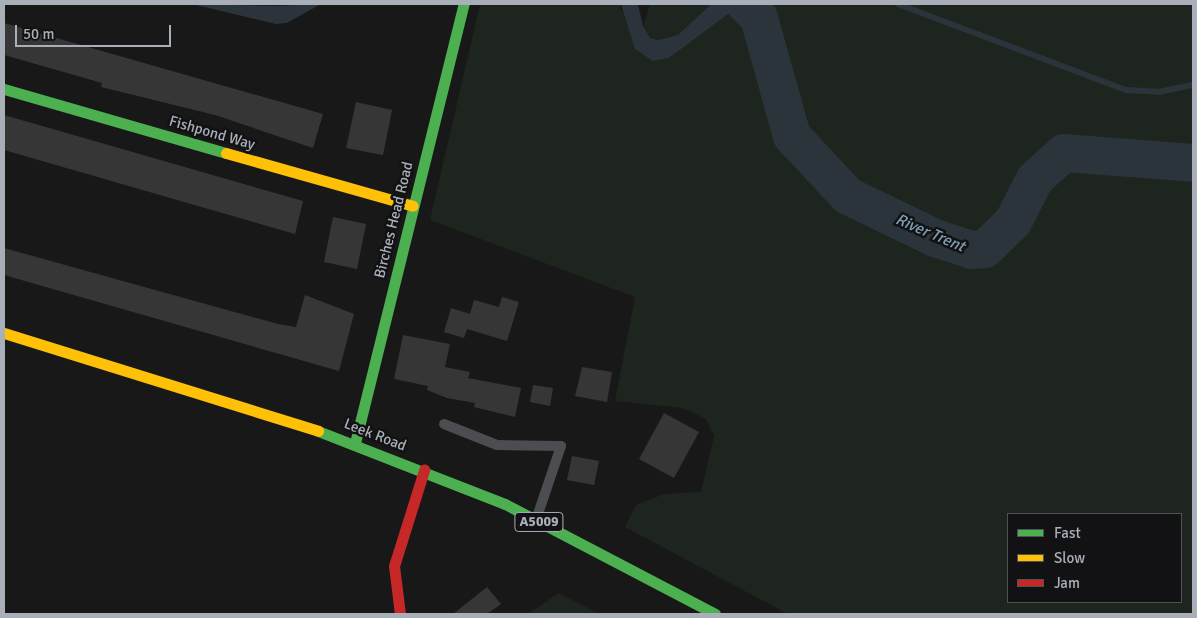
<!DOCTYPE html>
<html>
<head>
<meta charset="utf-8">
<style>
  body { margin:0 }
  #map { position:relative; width:1197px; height:618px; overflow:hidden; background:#181818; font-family:Signika,sans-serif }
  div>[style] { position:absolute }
  .green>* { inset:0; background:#1d251e }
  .water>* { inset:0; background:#2a343a }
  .stream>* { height:6px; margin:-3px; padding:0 3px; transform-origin:3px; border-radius:3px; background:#2a343a }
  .river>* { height:38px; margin:-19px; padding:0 19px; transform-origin:19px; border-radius:19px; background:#2a343a }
  .building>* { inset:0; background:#363637 }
  .lane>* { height:10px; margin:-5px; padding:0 5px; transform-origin:5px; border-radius:5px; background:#4c4d51 }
  .fast>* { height:11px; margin:-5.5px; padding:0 5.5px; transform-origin:5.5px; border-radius:5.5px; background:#4caf50 }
  .slow>* { height:11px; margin:-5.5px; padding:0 5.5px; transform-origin:5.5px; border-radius:5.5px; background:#ffc107 }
  .jam>* { height:11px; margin:-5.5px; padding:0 5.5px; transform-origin:5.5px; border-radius:5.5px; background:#c62828 }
  span { translate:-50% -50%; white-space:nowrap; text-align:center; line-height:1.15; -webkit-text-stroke:5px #121214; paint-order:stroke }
  .shield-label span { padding:1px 4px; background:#121214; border:1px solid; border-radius:4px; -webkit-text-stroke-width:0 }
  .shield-label { font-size:14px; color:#a8afb9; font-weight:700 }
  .street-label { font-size:15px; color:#a8afb9 }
  .water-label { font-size:16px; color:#7ea0b5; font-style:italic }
  .frame { position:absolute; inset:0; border:5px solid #a8afb9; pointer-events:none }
  .legend { position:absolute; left:1007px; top:513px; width:175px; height:90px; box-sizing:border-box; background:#121214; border:1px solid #4e5156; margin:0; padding:6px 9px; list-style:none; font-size:15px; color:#a8afb9 }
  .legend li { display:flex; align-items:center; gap:10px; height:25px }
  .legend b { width:25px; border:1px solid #4e5156 }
  .scale { position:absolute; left:15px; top:25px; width:156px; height:22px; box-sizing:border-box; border:2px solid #a8afb9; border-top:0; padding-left:6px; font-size:15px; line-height:18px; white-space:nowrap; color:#a8afb9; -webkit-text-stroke:4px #121214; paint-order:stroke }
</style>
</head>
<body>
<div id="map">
  <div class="green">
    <i style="clip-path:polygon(evenodd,480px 4px,621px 4px,620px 9px,669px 58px,731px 12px,742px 12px,750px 21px,758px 4px,1193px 4px,1193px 614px,788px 614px,625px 527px,636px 505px,664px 494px,701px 492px,714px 436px,706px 419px,682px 408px,615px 401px,635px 297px,430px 220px,480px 4px,1008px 514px,1181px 514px,1181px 602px,1008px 602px,1008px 514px)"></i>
    <i style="clip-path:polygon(650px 4px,711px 4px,678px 35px,658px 40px,650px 38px,643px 26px)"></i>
    <i style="clip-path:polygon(559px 593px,599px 614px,528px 614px)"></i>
  </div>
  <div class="water">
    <i style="clip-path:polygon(192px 4px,275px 6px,321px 4px,287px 23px,276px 24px)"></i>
    <i style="clip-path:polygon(621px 4px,638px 4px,643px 26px,650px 38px,658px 40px,678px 35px,711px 4px,758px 4px,750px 21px,742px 12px,731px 12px,669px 58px,653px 61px,635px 49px)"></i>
  </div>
  <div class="stream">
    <i style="left:898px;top:4px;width:244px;rotate:20.7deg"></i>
    <i style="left:1126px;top:90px;width:33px;rotate:3deg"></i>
    <i style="left:1159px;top:92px;width:35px;rotate:-12deg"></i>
  </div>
  <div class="river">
    <i style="left:745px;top:4px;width:20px;rotate:45deg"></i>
    <i style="left:759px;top:18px;width:123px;rotate:74.4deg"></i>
    <i style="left:792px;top:136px;width:82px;rotate:47deg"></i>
    <i style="left:848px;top:196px;width:97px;rotate:25.8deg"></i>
    <i style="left:935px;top:238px;width:38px;rotate:18deg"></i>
    <i style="left:971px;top:250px;width:14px;rotate:-4deg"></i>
    <i style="left:985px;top:249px;width:39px;rotate:-44deg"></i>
    <i style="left:1013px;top:222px;width:48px;rotate:-62.9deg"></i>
    <i style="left:1035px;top:179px;width:39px;rotate:-42deg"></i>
    <i style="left:1064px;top:153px;width:129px;rotate:4.4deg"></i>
  </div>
  <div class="building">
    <i style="clip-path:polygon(4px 23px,323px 114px,313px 148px,215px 115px,101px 87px,102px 83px,4px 55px)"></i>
    <i style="clip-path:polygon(356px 102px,392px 110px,383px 155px,346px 148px)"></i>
    <i style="clip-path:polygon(4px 115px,303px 201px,295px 234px,4px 150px)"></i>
    <i style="clip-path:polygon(333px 217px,366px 224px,357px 269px,324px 262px)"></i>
    <i style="clip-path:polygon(4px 248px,278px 324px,296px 327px,305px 295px,354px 314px,339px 371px,4px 275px)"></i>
    <i style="clip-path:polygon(502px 297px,519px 302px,507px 341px,467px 329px,464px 338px,444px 332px,451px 308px,470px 314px,474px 300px,499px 307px)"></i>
    <i style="clip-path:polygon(403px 335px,450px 344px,445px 367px,470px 372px,468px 378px,521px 388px,515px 417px,474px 407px,475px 403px,447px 398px,427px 390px,428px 386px,394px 379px)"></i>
    <i style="clip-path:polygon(582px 367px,612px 372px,607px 402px,575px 396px)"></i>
    <i style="clip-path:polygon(533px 385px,553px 388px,550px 406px,530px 402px)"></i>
    <i style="clip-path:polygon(664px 413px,699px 432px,674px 478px,639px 459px)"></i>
    <i style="clip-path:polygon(572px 456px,599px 461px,594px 485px,567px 480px)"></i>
    <i style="clip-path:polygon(487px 587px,501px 604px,487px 614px,453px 614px)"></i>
  </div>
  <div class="lane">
    <i style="left:444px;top:424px;width:57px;rotate:21.6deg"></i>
    <i style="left:497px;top:445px;width:64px;rotate:0.9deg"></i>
    <i style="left:561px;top:446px;width:78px;rotate:108.7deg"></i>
  </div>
  <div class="fast">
    <i style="left:4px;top:89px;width:231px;rotate:16.1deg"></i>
    <i style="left:318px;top:431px;width:201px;rotate:21.3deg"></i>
    <i style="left:505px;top:504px;width:237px;rotate:27.6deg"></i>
    <i style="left:355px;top:443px;width:452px;rotate:-76.1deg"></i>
  </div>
  <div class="slow">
    <i style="left:226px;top:153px;width:194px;rotate:15.8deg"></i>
    <i style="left:4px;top:333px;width:329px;rotate:17.3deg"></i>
  </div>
  <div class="jam">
    <i style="left:400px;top:614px;width:48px;rotate:-97.1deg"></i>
    <i style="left:394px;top:566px;width:101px;rotate:-72.6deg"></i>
  </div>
  <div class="shield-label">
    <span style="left:539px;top:522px">A5009</span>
  </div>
  <div class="street-label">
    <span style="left:212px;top:133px;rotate:16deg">Fishpond Way</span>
    <span style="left:394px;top:220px;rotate:-76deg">Birches Head Road</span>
    <span style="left:375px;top:435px;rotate:21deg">Leek Road</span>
  </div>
  <div class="water-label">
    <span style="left:930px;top:233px;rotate:23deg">River Trent</span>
  </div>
  <div class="frame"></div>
  <ul class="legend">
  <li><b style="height:6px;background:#4caf50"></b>Fast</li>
  <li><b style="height:6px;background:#ffc107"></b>Slow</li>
  <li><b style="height:6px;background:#c62828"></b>Jam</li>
  </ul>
  <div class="scale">50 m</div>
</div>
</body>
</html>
